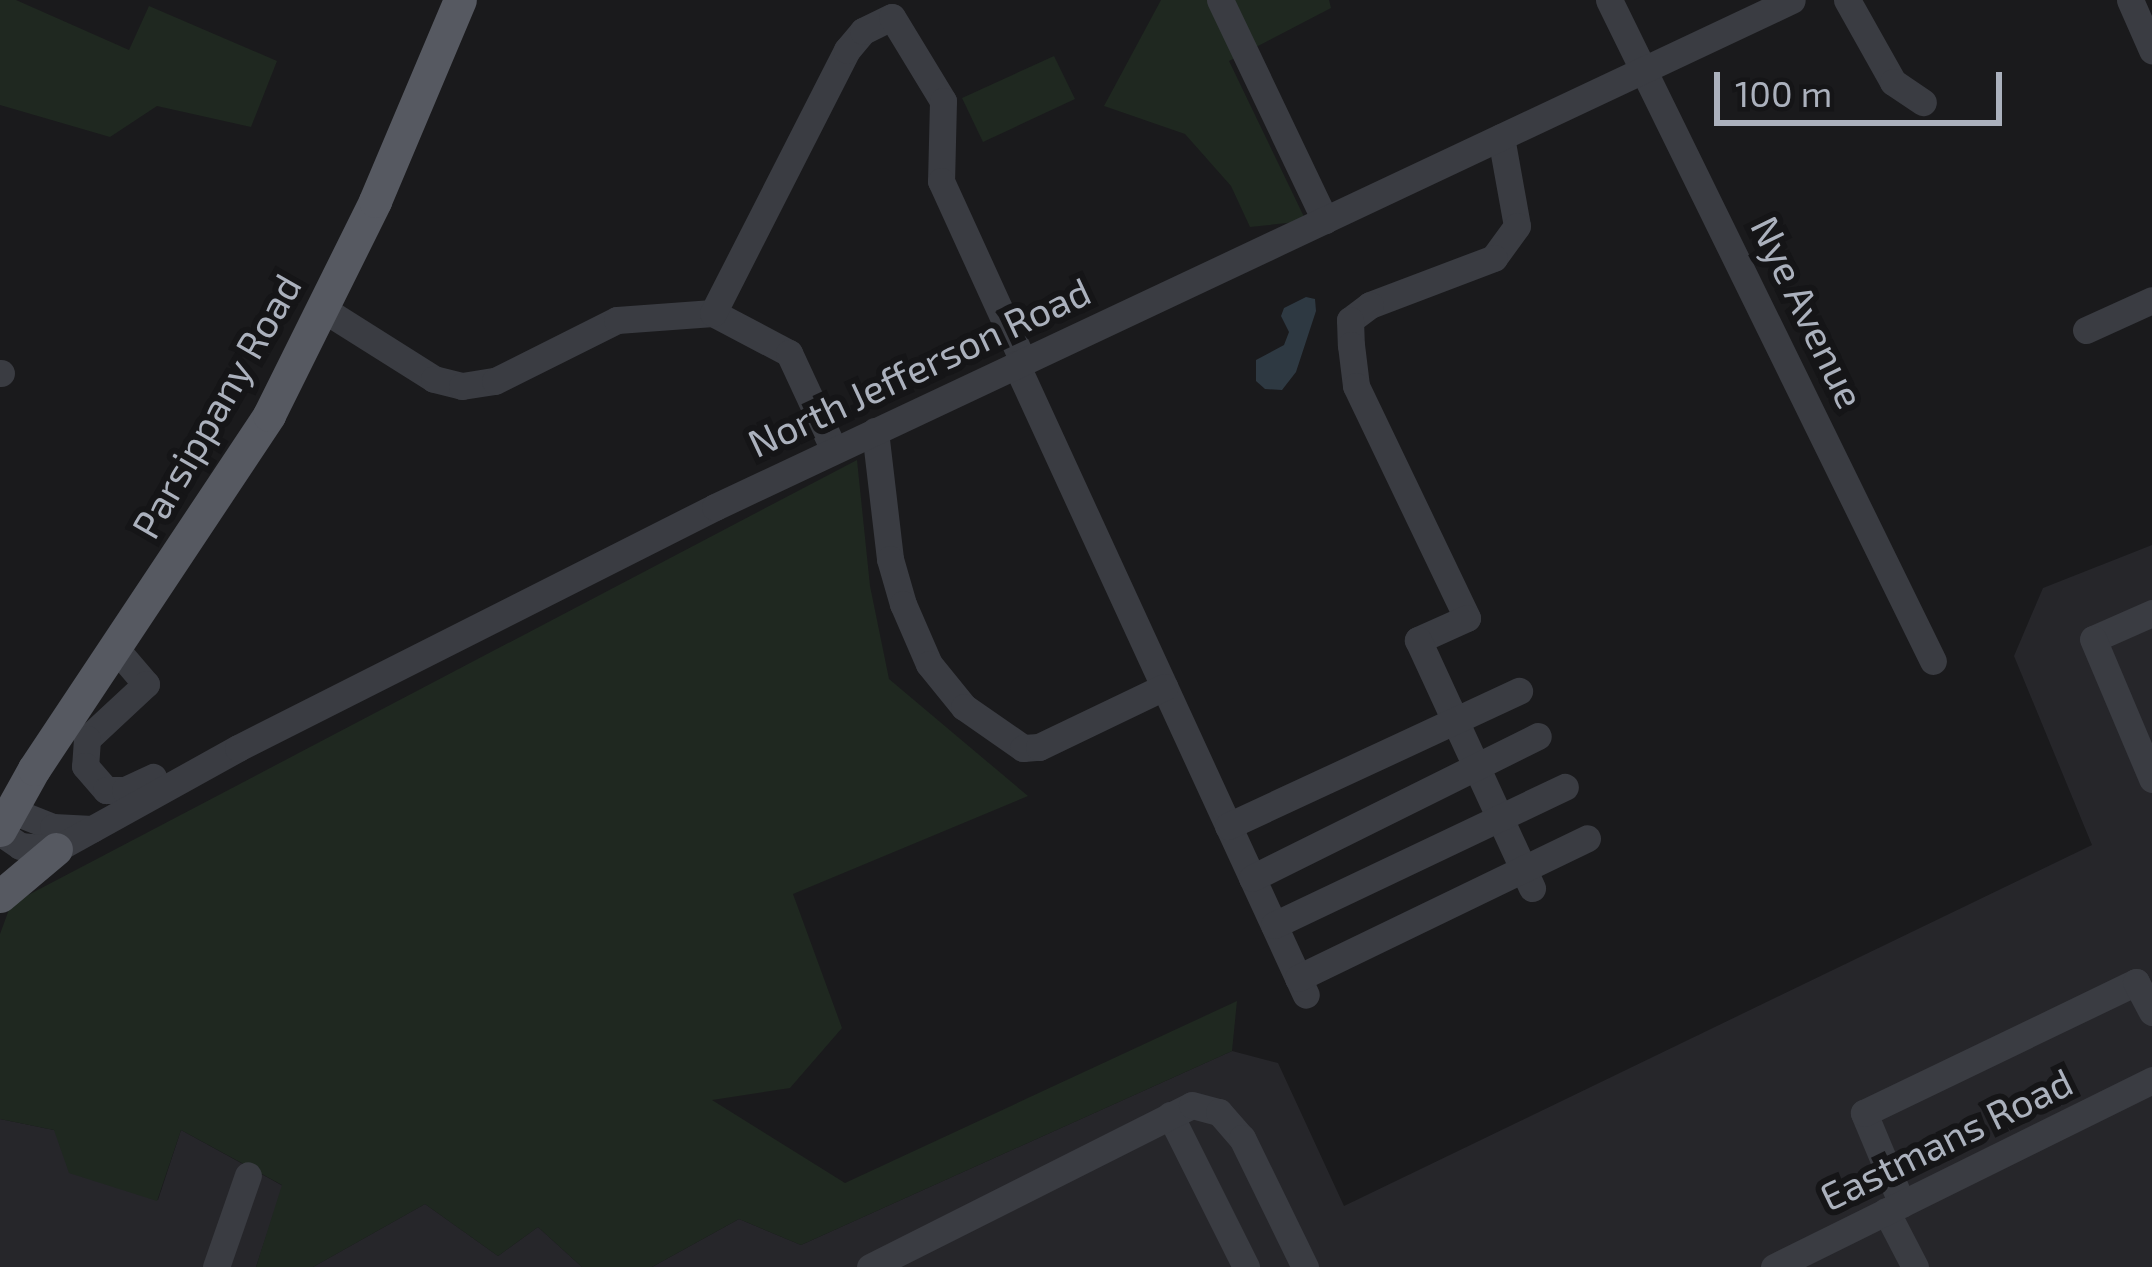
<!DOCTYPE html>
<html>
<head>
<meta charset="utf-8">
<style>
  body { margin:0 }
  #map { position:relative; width:2152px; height:1267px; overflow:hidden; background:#1a1a1c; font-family:"Exo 2",sans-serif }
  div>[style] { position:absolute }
  .built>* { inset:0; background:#26262a }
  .green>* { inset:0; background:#1f2820 }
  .water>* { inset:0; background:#2e3942 }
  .minor>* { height:27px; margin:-13.5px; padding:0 13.5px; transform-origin:13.5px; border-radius:13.5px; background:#3a3c42 }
  .major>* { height:33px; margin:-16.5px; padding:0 16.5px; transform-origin:16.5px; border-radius:16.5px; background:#565961 }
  span { translate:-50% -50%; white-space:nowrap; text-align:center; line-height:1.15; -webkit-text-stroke:12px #151517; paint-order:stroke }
  .street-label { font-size:39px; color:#abb1bd }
  .scale { position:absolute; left:1714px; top:72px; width:288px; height:54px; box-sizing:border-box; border:6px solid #abb1bd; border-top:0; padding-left:15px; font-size:36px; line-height:42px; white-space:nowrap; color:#abb1bd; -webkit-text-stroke:9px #151517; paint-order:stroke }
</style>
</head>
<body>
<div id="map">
  <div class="built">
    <i style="clip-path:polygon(2152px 545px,2152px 1267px,652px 1267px,739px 1219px,801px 1245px,1232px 1051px,1278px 1063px,1344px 1206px,2092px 845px,2014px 656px,2043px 588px)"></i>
    <i style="clip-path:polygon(0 1119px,54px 1130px,158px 1200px,181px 1130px,283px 1186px,256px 1267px,0 1267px)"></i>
    <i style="clip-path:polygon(425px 1204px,498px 1256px,538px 1227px,582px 1267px,313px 1267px)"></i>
  </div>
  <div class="green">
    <i style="clip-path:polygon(0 0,16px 0,129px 50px,149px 6px,277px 61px,251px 127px,157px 106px,110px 137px,0 105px)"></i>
    <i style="clip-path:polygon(1161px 0,1329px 0,1331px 8px,1229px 61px,1306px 221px,1250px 227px,1231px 186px,1185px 134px,1104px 106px)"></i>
    <i style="clip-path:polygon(1054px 56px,1075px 99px,983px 142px,962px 98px)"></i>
    <i style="clip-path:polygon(857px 460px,870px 586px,889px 679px,1028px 796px,793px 894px,842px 1028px,790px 1088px,712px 1100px,845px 1183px,1237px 1001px,1232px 1051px,801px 1245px,739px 1219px,652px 1267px,582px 1267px,538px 1227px,498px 1256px,425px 1204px,313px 1267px,256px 1267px,282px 1185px,181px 1130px,157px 1201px,69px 1173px,54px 1130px,0 1119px,0 934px,11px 904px)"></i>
  </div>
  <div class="water">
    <i style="clip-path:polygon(1306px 297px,1315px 299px,1316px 311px,1296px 372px,1282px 390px,1265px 389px,1256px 381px,1256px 360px,1284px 345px,1289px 332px,1281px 316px,1284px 308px)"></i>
  </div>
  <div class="minor">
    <i style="left:1220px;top:0;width:244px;rotate:64.5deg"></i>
    <i style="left:1609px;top:0;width:736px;rotate:63.89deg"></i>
    <i style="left:1847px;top:0;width:94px;rotate:60.7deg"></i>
    <i style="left:1893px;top:82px;width:36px;rotate:34deg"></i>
    <i style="left:2130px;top:0;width:55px;rotate:66.3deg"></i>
    <i style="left:1501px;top:137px;width:90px;rotate:79.8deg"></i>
    <i style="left:1517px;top:226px;width:39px;rotate:126deg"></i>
    <i style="left:1494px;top:258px;width:133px;rotate:159.2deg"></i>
    <i style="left:1370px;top:305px;width:25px;rotate:143deg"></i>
    <i style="left:1350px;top:320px;width:25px;rotate:88deg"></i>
    <i style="left:1351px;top:345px;width:41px;rotate:83deg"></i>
    <i style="left:1356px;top:386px;width:257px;rotate:64.4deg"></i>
    <i style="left:1467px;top:618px;width:54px;rotate:155.8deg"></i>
    <i style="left:1418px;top:640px;width:273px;rotate:65.3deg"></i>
    <i style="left:323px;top:309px;width:131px;rotate:32.2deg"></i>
    <i style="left:434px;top:379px;width:29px;rotate:14deg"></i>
    <i style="left:462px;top:386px;width:33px;rotate:-9deg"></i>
    <i style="left:495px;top:381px;width:136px;rotate:-26.6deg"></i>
    <i style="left:617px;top:320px;width:96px;rotate:-4.2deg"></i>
    <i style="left:713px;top:313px;width:86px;rotate:27.8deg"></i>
    <i style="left:789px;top:353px;width:107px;rotate:65.1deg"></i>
    <i style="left:713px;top:313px;width:295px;rotate:-63deg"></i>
    <i style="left:847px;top:50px;width:25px;rotate:-50deg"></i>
    <i style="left:863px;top:31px;width:32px;rotate:-26deg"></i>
    <i style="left:892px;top:17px;width:98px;rotate:58.7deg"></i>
    <i style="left:943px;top:101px;width:80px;rotate:91.4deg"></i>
    <i style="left:941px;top:181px;width:198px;rotate:65.5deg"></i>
    <i style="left:2086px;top:330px;width:72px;rotate:-24.4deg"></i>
    <i style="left:1016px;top:364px;width:694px;rotate:65.32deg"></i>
    <i style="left:0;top:373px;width:1px"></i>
    <i style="left:875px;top:431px;width:129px;rotate:83.3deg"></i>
    <i style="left:890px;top:559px;width:47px;rotate:73.9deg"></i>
    <i style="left:903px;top:604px;width:65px;rotate:66.6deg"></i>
    <i style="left:929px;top:664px;width:55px;rotate:50.9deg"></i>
    <i style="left:964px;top:707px;width:72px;rotate:34.8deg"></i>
    <i style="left:1023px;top:748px;width:16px;rotate:-4deg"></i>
    <i style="left:1039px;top:747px;width:139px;rotate:-25.6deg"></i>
    <i style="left:2152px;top:613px;width:64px;rotate:156.2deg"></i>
    <i style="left:2093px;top:639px;width:152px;rotate:67.1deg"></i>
    <i style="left:116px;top:649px;width:46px;rotate:49.4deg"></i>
    <i style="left:146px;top:684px;width:81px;rotate:137deg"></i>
    <i style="left:87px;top:739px;width:27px;rotate:94deg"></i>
    <i style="left:85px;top:766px;width:32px;rotate:49deg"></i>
    <i style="left:106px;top:790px;width:19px"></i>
    <i style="left:125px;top:790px;width:31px;rotate:-25deg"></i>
    <i style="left:10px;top:810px;width:46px;rotate:21.6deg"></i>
    <i style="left:53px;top:827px;width:39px;rotate:3deg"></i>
    <i style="left:1228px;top:826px;width:321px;rotate:-24.9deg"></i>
    <i style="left:0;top:832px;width:24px;rotate:35deg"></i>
    <i style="left:20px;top:846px;width:36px;rotate:5deg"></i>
    <i style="left:56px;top:849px;width:208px;rotate:-29deg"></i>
    <i style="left:238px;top:748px;width:534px;rotate:-26.8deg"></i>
    <i style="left:715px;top:507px;width:1190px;rotate:-25.21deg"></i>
    <i style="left:1252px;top:878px;width:319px;rotate:-26.4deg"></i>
    <i style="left:1274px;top:925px;width:322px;rotate:-25.4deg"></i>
    <i style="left:1298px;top:978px;width:321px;rotate:-25.8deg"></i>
    <i style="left:1170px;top:1115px;width:170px;rotate:63.4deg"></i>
    <i style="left:1902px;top:1204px;width:99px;rotate:-112.7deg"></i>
    <i style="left:1864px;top:1113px;width:302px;rotate:-25.7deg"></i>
    <i style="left:2136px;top:982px;width:34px;rotate:62deg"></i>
    <i style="left:1886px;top:1211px;width:63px;rotate:62.6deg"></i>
    <i style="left:216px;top:1267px;width:97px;rotate:-70.8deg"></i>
    <i style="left:870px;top:1267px;width:360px;rotate:-26.7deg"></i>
    <i style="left:1192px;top:1105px;width:28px;rotate:15deg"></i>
    <i style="left:1219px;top:1112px;width:35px;rotate:49deg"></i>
    <i style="left:1242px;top:1138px;width:144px;rotate:64deg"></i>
    <i style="left:1774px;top:1267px;width:422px;rotate:-26.3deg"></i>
  </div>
  <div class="major">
    <i style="left:0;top:830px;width:70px;rotate:-60.9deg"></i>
    <i style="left:34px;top:769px;width:425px;rotate:-56.4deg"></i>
    <i style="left:269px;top:415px;width:239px;rotate:-63.6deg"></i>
    <i style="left:375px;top:201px;width:218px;rotate:-67.1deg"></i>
    <i style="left:0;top:896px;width:73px;rotate:-40deg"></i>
  </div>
  <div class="street-label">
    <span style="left:1808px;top:312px;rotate:64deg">Nye Avenue</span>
    <span style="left:919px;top:367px;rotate:-25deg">North Jefferson Road</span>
    <span style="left:216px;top:406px;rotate:-60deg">Parsippany Road</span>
    <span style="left:1946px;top:1139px;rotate:-26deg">Eastmans Road</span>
  </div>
  <div class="scale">100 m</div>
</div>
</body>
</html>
